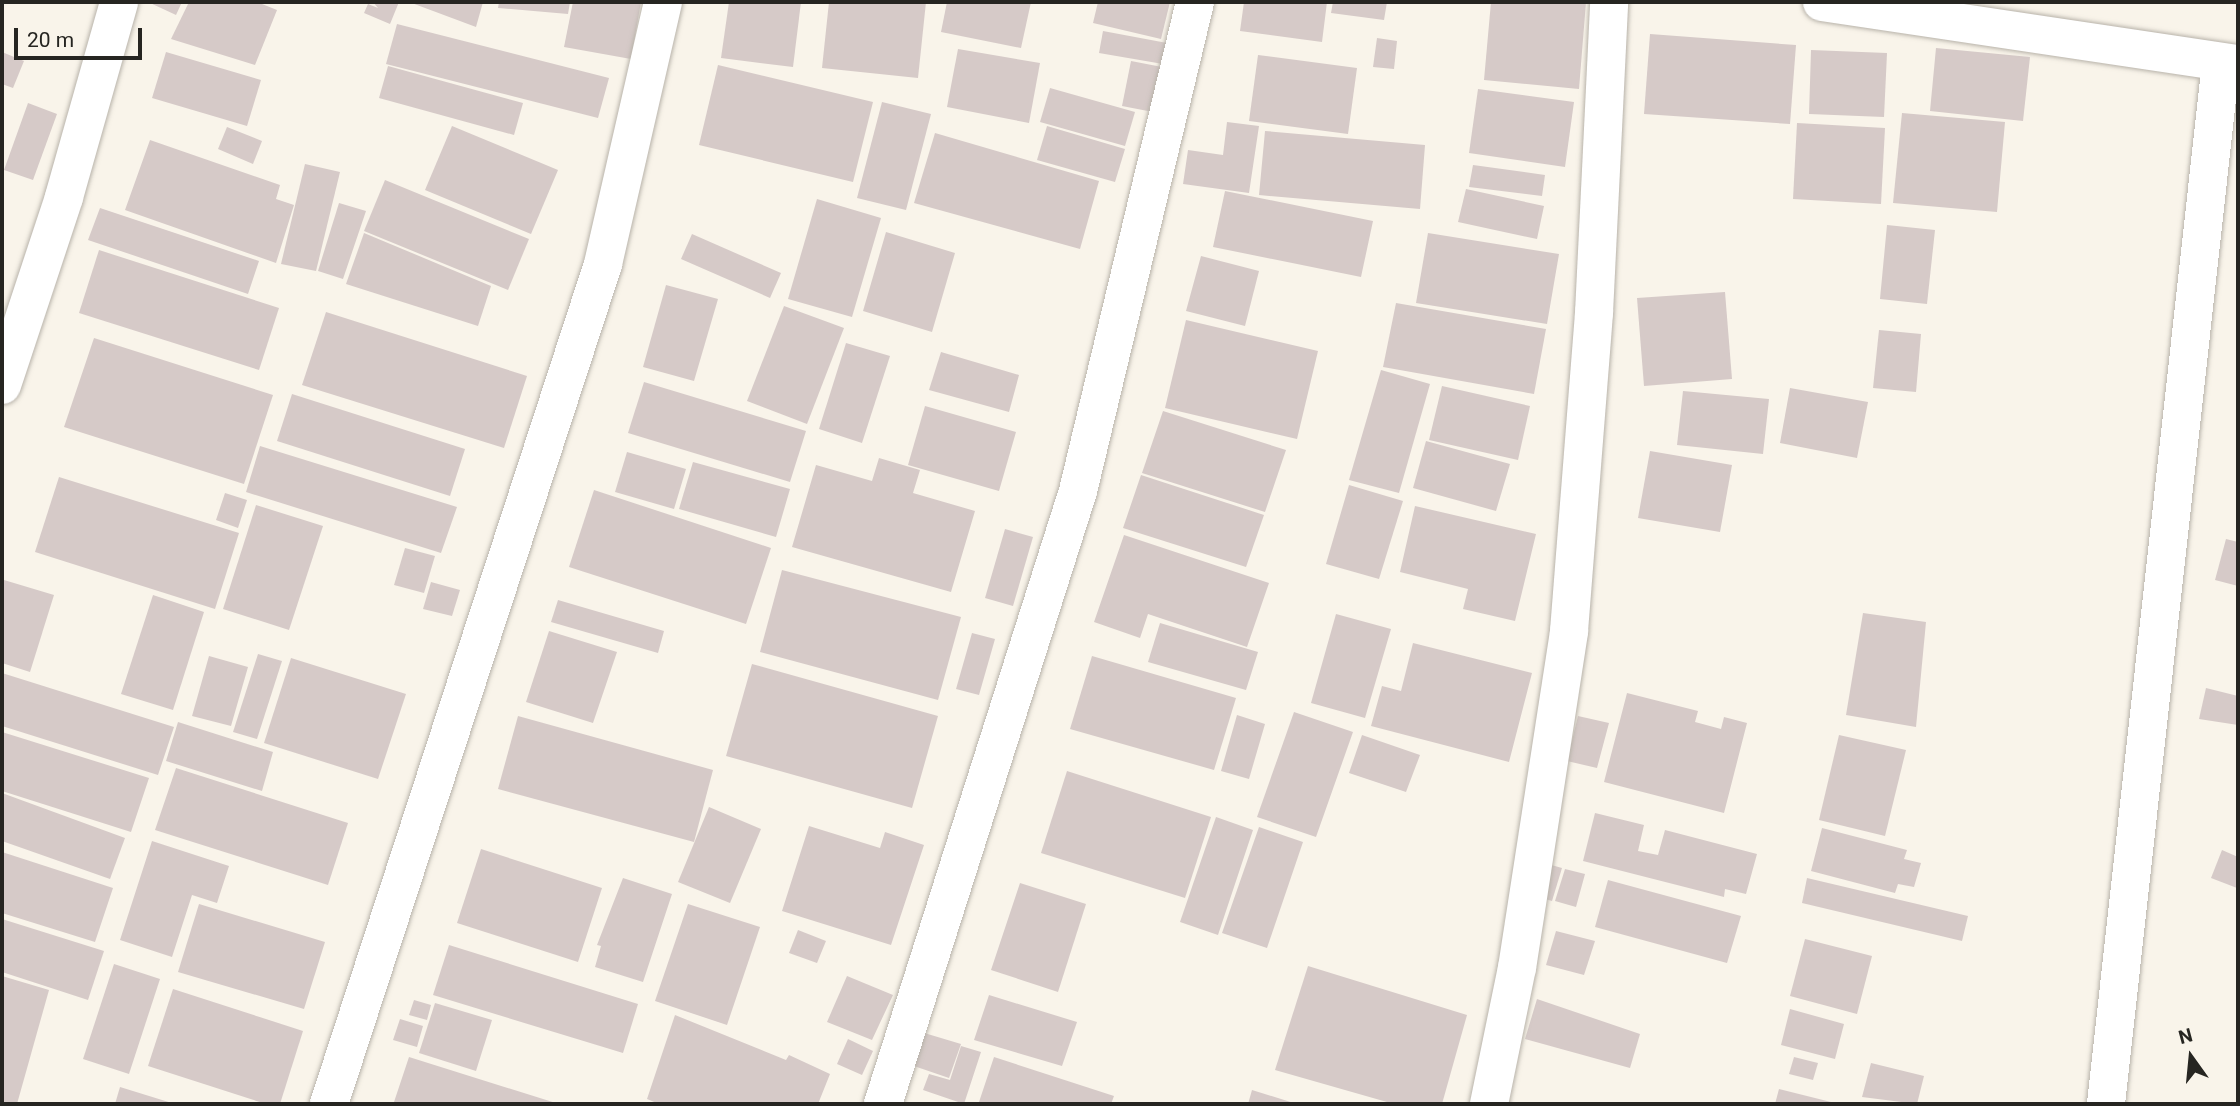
<!DOCTYPE html>
<html>
<head>
<meta charset="utf-8">
<style>
  body { margin:0 }
  #map { position:relative; width:2240px; height:1106px; overflow:hidden; background:#f9f4ea; font-family:Roboto,sans-serif }
  div>[style] { position:absolute }
  .building>* { inset:0; background:#d6cac8 }
  .roads { filter:drop-shadow(0 0 2px #b8b3aa) drop-shadow(0 0 2px #b8b3aa) }
  .minor>* { height:38px; margin:-19px; padding:0 19px; transform-origin:19px; border-radius:19px; background:#fff }
  span { translate:-50% -50%; white-space:nowrap; text-align:center; line-height:1.15; -webkit-text-stroke:5px #f9f4ea; paint-order:stroke }
  .frame { position:absolute; inset:0; border:4px solid #262521; pointer-events:none }
  .north { position:absolute; left:2156px; top:1022px; width:70px; height:70px; -webkit-text-stroke:5px #f9f4ea; paint-order:stroke; rotate:345deg; font-size:19px; font-weight:700; line-height:28px; text-align:center; color:#262521 }
  .north::after { content:''; display:block; margin:auto; width:24px; height:32px; background:#262521; clip-path:polygon(50% 0,100% 100%,50% 72%,0 100%) }
  .scale { position:absolute; left:14px; top:28px; width:128px; height:32px; box-sizing:border-box; border:4px solid #262521; border-top:0; padding-left:9px; font-size:21px; line-height:24px; white-space:nowrap; color:#262521; -webkit-text-stroke:5px #f9f4ea; paint-order:stroke }
</style>
</head>
<body>
<div id="map">
  <div class="building">
    <i style="clip-path:polygon(148px 2px,182px 2px,176px 15px)"></i>
    <i style="clip-path:polygon(189px 2px,257px 2px,277px 10px,255px 65px,171px 39px)"></i>
    <i style="clip-path:polygon(373px 2px,399px 2px,390px 24px,364px 13px,368px 4px,378px 8px)"></i>
    <i style="clip-path:polygon(409px 2px,483px 2px,476px 27px)"></i>
    <i style="clip-path:polygon(499px 2px,570px 2px,568px 14px,498px 8px)"></i>
    <i style="clip-path:polygon(573px 2px,641px 2px,631px 59px,564px 47px)"></i>
    <i style="clip-path:polygon(729px 2px,801px 2px,793px 67px,721px 58px)"></i>
    <i style="clip-path:polygon(829px 2px,926px 2px,918px 78px,822px 68px)"></i>
    <i style="clip-path:polygon(947px 2px,1031px 2px,1021px 48px,941px 32px)"></i>
    <i style="clip-path:polygon(1098px 2px,1170px 2px,1161px 39px,1093px 23px)"></i>
    <i style="clip-path:polygon(1244px 2px,1327px 2px,1322px 42px,1240px 31px)"></i>
    <i style="clip-path:polygon(1333px 2px,1387px 2px,1384px 20px,1331px 13px)"></i>
    <i style="clip-path:polygon(1491px 2px,1586px 2px,1579px 89px,1484px 80px)"></i>
    <i style="clip-path:polygon(397px 24px,609px 78px,598px 118px,386px 64px)"></i>
    <i style="clip-path:polygon(1103px 31px,1167px 43px,1163px 64px,1099px 53px)"></i>
    <i style="clip-path:polygon(1650px 34px,1796px 45px,1790px 124px,1644px 114px)"></i>
    <i style="clip-path:polygon(1377px 38px,1397px 41px,1394px 69px,1373px 67px)"></i>
    <i style="clip-path:polygon(1936px 48px,2030px 57px,2023px 121px,1930px 111px)"></i>
    <i style="clip-path:polygon(958px 49px,1040px 63px,1029px 123px,947px 107px)"></i>
    <i style="clip-path:polygon(1811px 50px,1887px 53px,1884px 117px,1809px 114px)"></i>
    <i style="clip-path:polygon(2px 52px,24px 61px,13px 88px,2px 84px)"></i>
    <i style="clip-path:polygon(166px 52px,261px 80px,247px 126px,152px 98px)"></i>
    <i style="clip-path:polygon(1258px 55px,1357px 68px,1348px 134px,1249px 121px)"></i>
    <i style="clip-path:polygon(1131px 61px,1162px 67px,1153px 112px,1122px 106px)"></i>
    <i style="clip-path:polygon(718px 65px,873px 102px,853px 182px,699px 145px)"></i>
    <i style="clip-path:polygon(388px 66px,523px 103px,514px 135px,379px 98px)"></i>
    <i style="clip-path:polygon(1050px 88px,1135px 112px,1125px 146px,1040px 122px)"></i>
    <i style="clip-path:polygon(1478px 89px,1574px 102px,1565px 167px,1469px 153px)"></i>
    <i style="clip-path:polygon(882px 102px,931px 114px,906px 210px,857px 198px)"></i>
    <i style="clip-path:polygon(28px 103px,57px 114px,33px 180px,4px 170px)"></i>
    <i style="clip-path:polygon(1902px 113px,2005px 122px,1997px 212px,1893px 203px)"></i>
    <i style="clip-path:polygon(1227px 122px,1259px 126px,1249px 193px,1183px 184px,1188px 150px,1223px 155px)"></i>
    <i style="clip-path:polygon(1797px 123px,1885px 128px,1881px 204px,1793px 199px)"></i>
    <i style="clip-path:polygon(452px 126px,558px 170px,531px 234px,425px 190px)"></i>
    <i style="clip-path:polygon(1047px 126px,1125px 149px,1115px 182px,1037px 160px)"></i>
    <i style="clip-path:polygon(227px 127px,262px 141px,253px 164px,218px 149px)"></i>
    <i style="clip-path:polygon(1265px 131px,1425px 145px,1420px 209px,1259px 195px)"></i>
    <i style="clip-path:polygon(935px 133px,1099px 181px,1080px 249px,914px 203px)"></i>
    <i style="clip-path:polygon(150px 140px,280px 185px,276px 199px,294px 205px,276px 263px,125px 210px)"></i>
    <i style="clip-path:polygon(305px 164px,340px 172px,316px 271px,281px 264px)"></i>
    <i style="clip-path:polygon(1473px 165px,1545px 175px,1542px 196px,1469px 187px)"></i>
    <i style="clip-path:polygon(385px 180px,529px 239px,508px 290px,364px 231px)"></i>
    <i style="clip-path:polygon(1466px 189px,1544px 206px,1537px 239px,1458px 222px)"></i>
    <i style="clip-path:polygon(1225px 191px,1373px 221px,1361px 277px,1213px 247px)"></i>
    <i style="clip-path:polygon(817px 199px,881px 218px,852px 317px,788px 299px)"></i>
    <i style="clip-path:polygon(339px 203px,366px 211px,343px 279px,318px 271px)"></i>
    <i style="clip-path:polygon(100px 208px,259px 261px,248px 294px,88px 240px)"></i>
    <i style="clip-path:polygon(1887px 225px,1935px 230px,1927px 304px,1880px 299px)"></i>
    <i style="clip-path:polygon(886px 232px,955px 253px,932px 332px,863px 311px)"></i>
    <i style="clip-path:polygon(364px 233px,491px 286px,478px 326px,346px 284px)"></i>
    <i style="clip-path:polygon(1428px 233px,1559px 254px,1547px 324px,1416px 303px)"></i>
    <i style="clip-path:polygon(692px 234px,781px 273px,770px 298px,681px 259px)"></i>
    <i style="clip-path:polygon(99px 250px,279px 308px,259px 370px,79px 313px)"></i>
    <i style="clip-path:polygon(1201px 256px,1259px 271px,1245px 326px,1186px 311px)"></i>
    <i style="clip-path:polygon(666px 285px,718px 299px,694px 381px,643px 367px)"></i>
    <i style="clip-path:polygon(1725px 292px,1732px 379px,1644px 386px,1637px 298px)"></i>
    <i style="clip-path:polygon(1396px 303px,1546px 329px,1534px 394px,1383px 367px)"></i>
    <i style="clip-path:polygon(784px 306px,844px 328px,807px 424px,747px 401px)"></i>
    <i style="clip-path:polygon(326px 312px,527px 376px,504px 448px,302px 385px)"></i>
    <i style="clip-path:polygon(1186px 320px,1318px 351px,1297px 439px,1165px 408px)"></i>
    <i style="clip-path:polygon(1879px 330px,1921px 334px,1916px 392px,1873px 388px)"></i>
    <i style="clip-path:polygon(94px 338px,273px 395px,244px 484px,64px 427px)"></i>
    <i style="clip-path:polygon(846px 343px,890px 356px,862px 443px,819px 429px)"></i>
    <i style="clip-path:polygon(941px 352px,1019px 375px,1009px 412px,929px 390px)"></i>
    <i style="clip-path:polygon(1381px 370px,1430px 384px,1399px 493px,1349px 480px)"></i>
    <i style="clip-path:polygon(644px 382px,806px 431px,790px 482px,628px 433px)"></i>
    <i style="clip-path:polygon(1442px 386px,1530px 406px,1518px 460px,1429px 440px)"></i>
    <i style="clip-path:polygon(1790px 388px,1868px 402px,1857px 458px,1780px 443px)"></i>
    <i style="clip-path:polygon(1683px 391px,1769px 399px,1763px 454px,1677px 445px)"></i>
    <i style="clip-path:polygon(292px 394px,465px 449px,450px 496px,277px 441px)"></i>
    <i style="clip-path:polygon(925px 406px,1016px 432px,999px 491px,908px 465px)"></i>
    <i style="clip-path:polygon(1163px 411px,1286px 450px,1265px 512px,1142px 473px)"></i>
    <i style="clip-path:polygon(1426px 441px,1510px 464px,1496px 511px,1413px 488px)"></i>
    <i style="clip-path:polygon(260px 446px,457px 507px,441px 553px,246px 492px)"></i>
    <i style="clip-path:polygon(1650px 451px,1732px 465px,1720px 532px,1638px 518px)"></i>
    <i style="clip-path:polygon(627px 452px,686px 469px,674px 509px,615px 492px)"></i>
    <i style="clip-path:polygon(879px 458px,920px 470px,913px 493px,975px 511px,951px 592px,792px 547px,816px 465px,872px 481px)"></i>
    <i style="clip-path:polygon(693px 462px,790px 489px,776px 537px,679px 509px)"></i>
    <i style="clip-path:polygon(1141px 475px,1264px 515px,1246px 567px,1123px 528px)"></i>
    <i style="clip-path:polygon(59px 477px,239px 533px,215px 609px,35px 552px)"></i>
    <i style="clip-path:polygon(1349px 485px,1403px 501px,1379px 579px,1326px 564px)"></i>
    <i style="clip-path:polygon(594px 490px,771px 548px,746px 624px,569px 567px)"></i>
    <i style="clip-path:polygon(225px 493px,247px 500px,238px 528px,216px 520px)"></i>
    <i style="clip-path:polygon(256px 505px,323px 526px,289px 630px,223px 609px)"></i>
    <i style="clip-path:polygon(1415px 506px,1536px 534px,1515px 621px,1463px 609px,1468px 589px,1400px 572px)"></i>
    <i style="clip-path:polygon(1005px 529px,1033px 537px,1013px 606px,985px 598px)"></i>
    <i style="clip-path:polygon(1124px 535px,1269px 583px,1247px 647px,1148px 614px,1140px 638px,1094px 622px)"></i>
    <i style="clip-path:polygon(2226px 539px,2238px 542px,2238px 586px,2215px 580px)"></i>
    <i style="clip-path:polygon(405px 548px,435px 556px,424px 593px,394px 585px)"></i>
    <i style="clip-path:polygon(782px 570px,961px 617px,938px 700px,760px 652px)"></i>
    <i style="clip-path:polygon(4px 580px,54px 595px,30px 672px,2px 663px)"></i>
    <i style="clip-path:polygon(431px 582px,460px 590px,452px 616px,423px 609px)"></i>
    <i style="clip-path:polygon(153px 595px,204px 612px,173px 710px,121px 694px)"></i>
    <i style="clip-path:polygon(558px 600px,664px 631px,658px 653px,551px 622px)"></i>
    <i style="clip-path:polygon(1863px 613px,1926px 622px,1916px 727px,1846px 715px)"></i>
    <i style="clip-path:polygon(1336px 614px,1391px 629px,1365px 718px,1311px 703px)"></i>
    <i style="clip-path:polygon(1160px 623px,1258px 652px,1246px 690px,1148px 662px)"></i>
    <i style="clip-path:polygon(549px 631px,617px 652px,593px 723px,526px 702px)"></i>
    <i style="clip-path:polygon(972px 633px,995px 639px,979px 695px,956px 689px)"></i>
    <i style="clip-path:polygon(1413px 643px,1532px 673px,1509px 762px,1371px 726px,1382px 686px,1401px 691px)"></i>
    <i style="clip-path:polygon(258px 654px,282px 661px,257px 739px,233px 732px)"></i>
    <i style="clip-path:polygon(209px 656px,248px 667px,231px 726px,192px 716px)"></i>
    <i style="clip-path:polygon(1092px 656px,1236px 698px,1214px 770px,1070px 729px)"></i>
    <i style="clip-path:polygon(291px 658px,406px 694px,378px 779px,264px 743px)"></i>
    <i style="clip-path:polygon(752px 664px,938px 716px,912px 808px,726px 756px)"></i>
    <i style="clip-path:polygon(2px 673px,174px 727px,158px 775px,2px 726px)"></i>
    <i style="clip-path:polygon(2206px 688px,2238px 696px,2238px 725px,2199px 719px)"></i>
    <i style="clip-path:polygon(1627px 693px,1698px 711px,1695px 722px,1721px 729px,1724px 717px,1747px 723px,1724px 813px,1604px 782px)"></i>
    <i style="clip-path:polygon(1294px 712px,1353px 732px,1316px 837px,1257px 817px)"></i>
    <i style="clip-path:polygon(1237px 715px,1265px 724px,1249px 779px,1221px 771px)"></i>
    <i style="clip-path:polygon(518px 716px,713px 770px,694px 842px,498px 789px)"></i>
    <i style="clip-path:polygon(1578px 716px,1609px 723px,1597px 768px,1567px 761px)"></i>
    <i style="clip-path:polygon(178px 722px,273px 752px,262px 791px,166px 761px)"></i>
    <i style="clip-path:polygon(2px 732px,149px 778px,131px 832px,2px 791px)"></i>
    <i style="clip-path:polygon(1362px 735px,1420px 755px,1406px 792px,1349px 773px)"></i>
    <i style="clip-path:polygon(1839px 735px,1906px 750px,1885px 836px,1819px 820px)"></i>
    <i style="clip-path:polygon(176px 768px,348px 823px,328px 885px,155px 830px)"></i>
    <i style="clip-path:polygon(1067px 771px,1211px 817px,1185px 898px,1041px 853px)"></i>
    <i style="clip-path:polygon(2px 793px,125px 838px,110px 879px,2px 841px)"></i>
    <i style="clip-path:polygon(709px 807px,761px 829px,730px 903px,678px 882px)"></i>
    <i style="clip-path:polygon(1595px 813px,1644px 825px,1638px 851px,1658px 855px,1665px 830px,1757px 854px,1746px 894px,1725px 889px,1724px 897px,1583px 861px)"></i>
    <i style="clip-path:polygon(1216px 817px,1253px 830px,1218px 935px,1180px 922px)"></i>
    <i style="clip-path:polygon(809px 826px,880px 848px,885px 832px,924px 845px,891px 945px,782px 911px)"></i>
    <i style="clip-path:polygon(1259px 827px,1303px 842px,1267px 948px,1222px 933px)"></i>
    <i style="clip-path:polygon(1822px 828px,1907px 850px,1904px 859px,1921px 863px,1914px 887px,1898px 884px,1895px 893px,1811px 871px)"></i>
    <i style="clip-path:polygon(152px 841px,229px 866px,217px 903px,192px 895px,172px 957px,120px 940px)"></i>
    <i style="clip-path:polygon(481px 849px,602px 888px,578px 962px,457px 923px)"></i>
    <i style="clip-path:polygon(2222px 850px,2238px 857px,2237px 888px,2211px 878px)"></i>
    <i style="clip-path:polygon(2px 852px,113px 888px,95px 942px,2px 913px)"></i>
    <i style="clip-path:polygon(1544px 863px,1562px 868px,1552px 901px,1535px 896px)"></i>
    <i style="clip-path:polygon(1565px 869px,1585px 874px,1576px 907px,1555px 901px)"></i>
    <i style="clip-path:polygon(623px 878px,672px 894px,643px 982px,595px 967px,601px 946px,597px 945px)"></i>
    <i style="clip-path:polygon(1807px 878px,1968px 916px,1962px 941px,1802px 903px)"></i>
    <i style="clip-path:polygon(1608px 880px,1741px 916px,1727px 963px,1595px 927px)"></i>
    <i style="clip-path:polygon(1020px 883px,1086px 904px,1058px 992px,991px 970px)"></i>
    <i style="clip-path:polygon(199px 904px,325px 942px,304px 1009px,178px 972px)"></i>
    <i style="clip-path:polygon(688px 904px,760px 927px,727px 1025px,655px 1001px)"></i>
    <i style="clip-path:polygon(2px 919px,104px 951px,88px 1000px,2px 972px)"></i>
    <i style="clip-path:polygon(798px 930px,826px 941px,817px 963px,789px 953px)"></i>
    <i style="clip-path:polygon(1556px 931px,1595px 941px,1584px 975px,1546px 965px)"></i>
    <i style="clip-path:polygon(1805px 939px,1872px 956px,1857px 1014px,1790px 996px)"></i>
    <i style="clip-path:polygon(449px 945px,638px 1004px,623px 1053px,433px 995px)"></i>
    <i style="clip-path:polygon(114px 964px,160px 979px,129px 1074px,83px 1059px)"></i>
    <i style="clip-path:polygon(1308px 966px,1467px 1015px,1442px 1104px,1394px 1104px,1275px 1070px)"></i>
    <i style="clip-path:polygon(2px 976px,49px 990px,17px 1104px,2px 1104px)"></i>
    <i style="clip-path:polygon(847px 976px,893px 995px,872px 1040px,827px 1022px)"></i>
    <i style="clip-path:polygon(173px 989px,303px 1031px,280px 1104px,266px 1104px,148px 1066px)"></i>
    <i style="clip-path:polygon(989px 995px,1077px 1022px,1062px 1066px,974px 1040px)"></i>
    <i style="clip-path:polygon(1537px 999px,1640px 1034px,1630px 1068px,1525px 1039px)"></i>
    <i style="clip-path:polygon(414px 1000px,431px 1005px,427px 1020px,409px 1015px)"></i>
    <i style="clip-path:polygon(435px 1003px,492px 1020px,476px 1071px,419px 1053px)"></i>
    <i style="clip-path:polygon(1790px 1009px,1844px 1024px,1835px 1059px,1781px 1045px)"></i>
    <i style="clip-path:polygon(675px 1015px,786px 1060px,789px 1055px,830px 1074px,818px 1104px,659px 1104px,647px 1099px)"></i>
    <i style="clip-path:polygon(400px 1019px,423px 1026px,417px 1047px,393px 1040px)"></i>
    <i style="clip-path:polygon(921px 1032px,961px 1044px,949px 1078px,911px 1065px)"></i>
    <i style="clip-path:polygon(848px 1039px,873px 1051px,862px 1075px,837px 1064px)"></i>
    <i style="clip-path:polygon(961px 1046px,981px 1052px,964px 1104px,923px 1090px,929px 1074px,950px 1080px)"></i>
    <i style="clip-path:polygon(409px 1057px,559px 1104px,394px 1102px)"></i>
    <i style="clip-path:polygon(994px 1057px,1114px 1096px,1111px 1104px,979px 1102px)"></i>
    <i style="clip-path:polygon(1794px 1057px,1818px 1063px,1813px 1080px,1789px 1074px)"></i>
    <i style="clip-path:polygon(1871px 1063px,1924px 1076px,1917px 1104px,1862px 1097px)"></i>
    <i style="clip-path:polygon(120px 1087px,175px 1104px,115px 1104px)"></i>
    <i style="clip-path:polygon(1779px 1089px,1835px 1103px,1834px 1104px,1775px 1104px)"></i>
    <i style="clip-path:polygon(1252px 1090px,1297px 1104px,1248px 1104px)"></i>
  </div>
  <div class="roads">
    <div class="minor">
      <i style="left:1822px;top:2px;width:421px;rotate:8.5deg"></i>
      <i style="left:2px;top:385px;width:198px;rotate:-71.7deg"></i>
      <i style="left:64px;top:197px;width:203px;rotate:-74.2deg"></i>
      <i style="left:329px;top:1104px;width:884px;rotate:-71.93deg"></i>
      <i style="left:603px;top:264px;width:269px;rotate:-77.1deg"></i>
      <i style="left:883px;top:1104px;width:643px;rotate:-72.35deg"></i>
      <i style="left:1078px;top:491px;width:503px;rotate:-76.54deg"></i>
      <i style="left:1489px;top:1104px;width:139px;rotate:-78.4deg"></i>
      <i style="left:1517px;top:968px;width:341px;rotate:-81.2deg"></i>
      <i style="left:1569px;top:631px;width:319px;rotate:-85.5deg"></i>
      <i style="left:1594px;top:313px;width:311px;rotate:-87.2deg"></i>
      <i style="left:2106px;top:1104px;width:1048px;rotate:-83.7deg"></i>
    </div>
  </div>
  <div class="frame"></div>
  <div class="north">N</div>
  <div class="scale">20 m</div>
</div>
</body>
</html>
